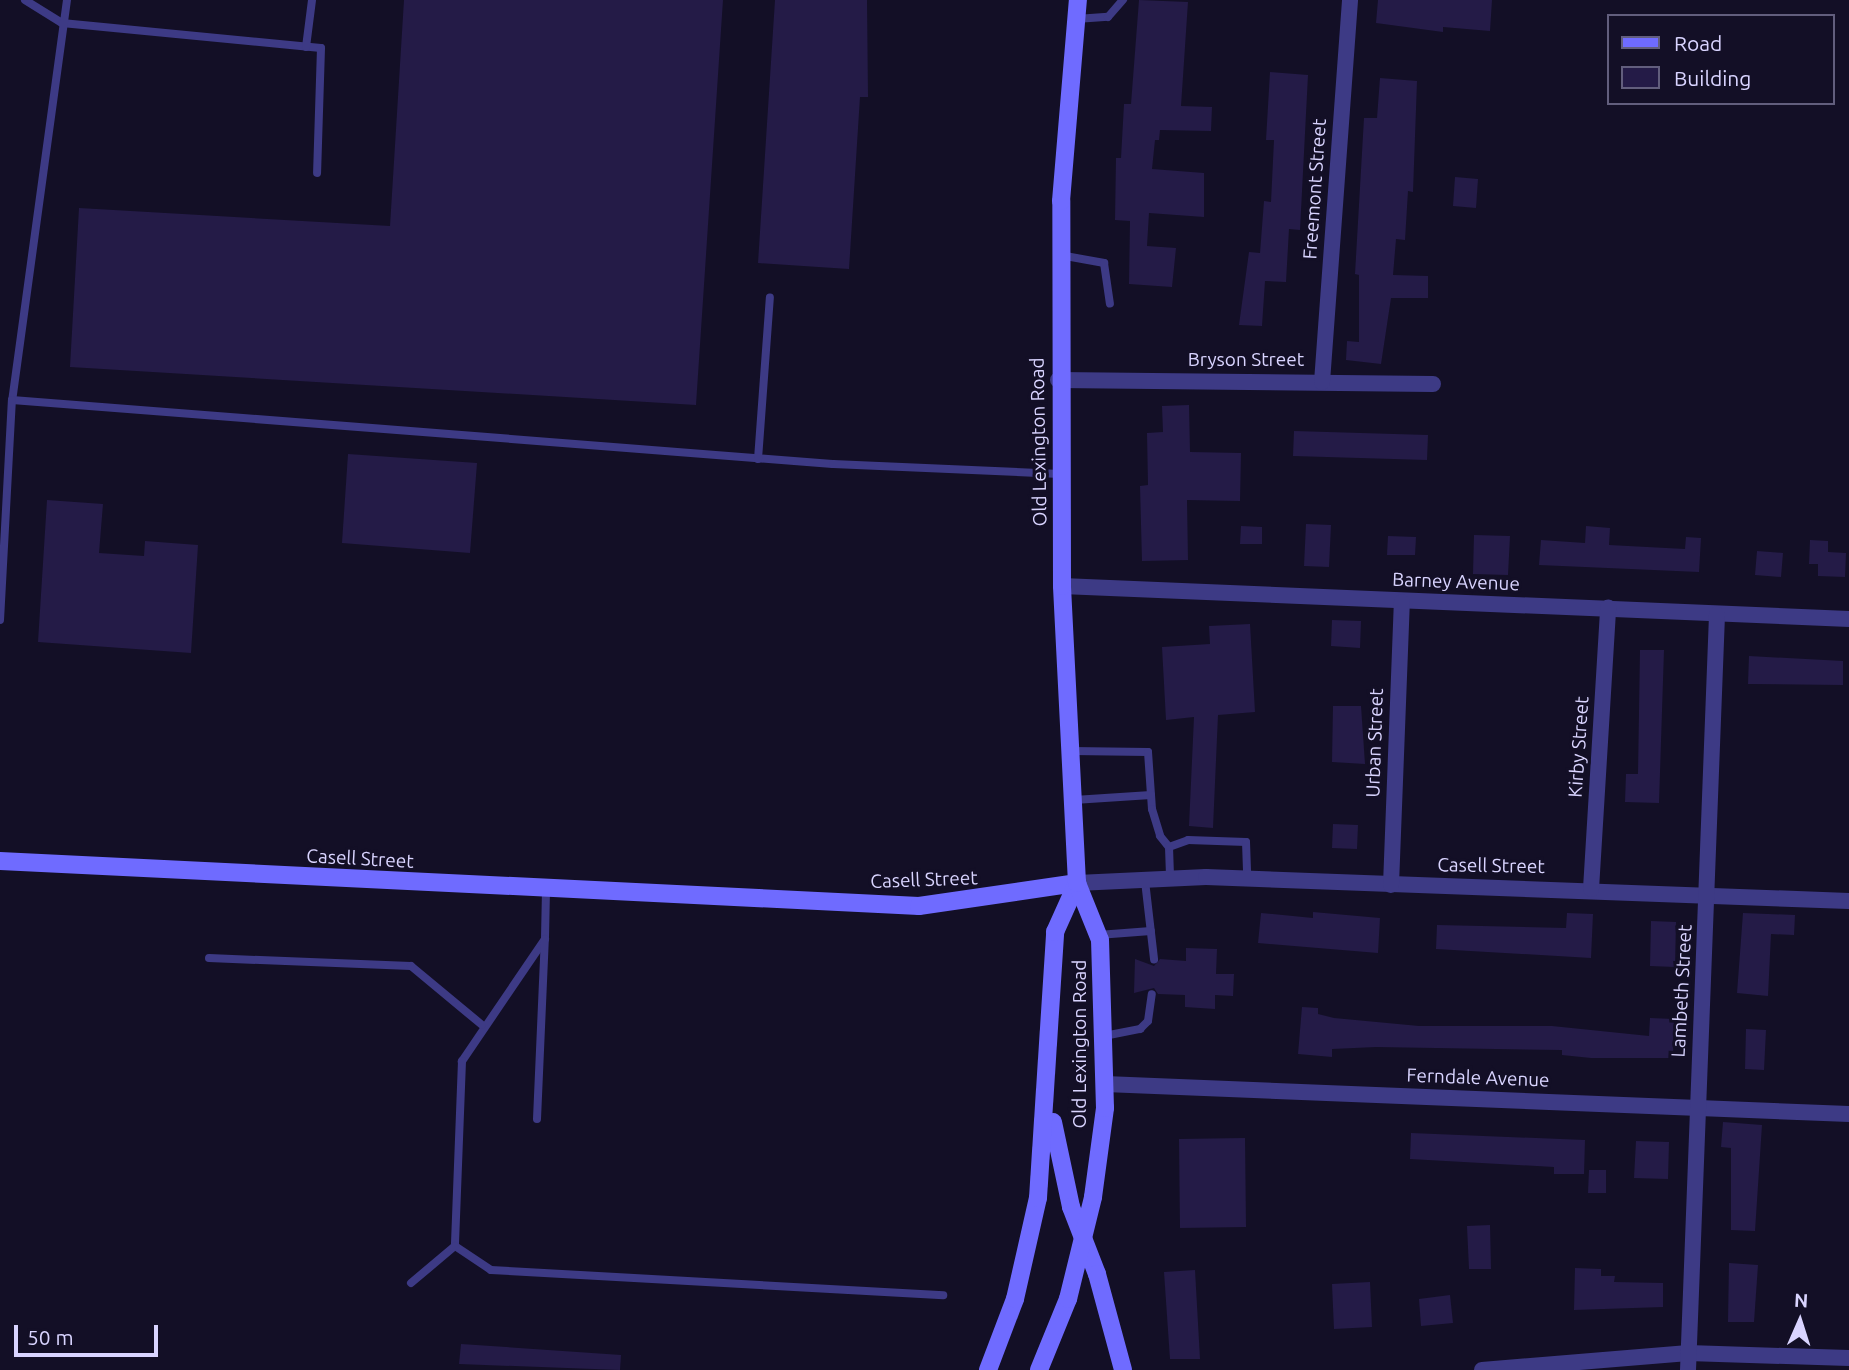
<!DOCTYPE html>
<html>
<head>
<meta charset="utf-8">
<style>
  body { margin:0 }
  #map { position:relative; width:1849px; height:1370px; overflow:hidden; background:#130f26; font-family:Ubuntu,sans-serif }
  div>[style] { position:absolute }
  .building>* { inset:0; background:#241b47 }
  .lane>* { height:8px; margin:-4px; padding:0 4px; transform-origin:4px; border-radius:4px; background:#3d3a85 }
  .street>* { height:16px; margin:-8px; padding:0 8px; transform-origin:8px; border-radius:8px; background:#3d3a85 }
  .secondary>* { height:18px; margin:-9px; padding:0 9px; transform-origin:9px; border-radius:9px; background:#6f6bff }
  span { translate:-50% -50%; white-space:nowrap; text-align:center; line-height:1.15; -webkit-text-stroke:6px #130f26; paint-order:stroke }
  .street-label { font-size:19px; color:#d9d4ff }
  .legend { position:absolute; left:1607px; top:14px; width:228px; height:91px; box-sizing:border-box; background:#130f26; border:2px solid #625e7d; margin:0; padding:9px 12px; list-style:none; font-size:21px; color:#d9d4ff }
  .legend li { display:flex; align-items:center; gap:14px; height:35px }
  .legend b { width:35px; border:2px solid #625e7d }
  .north { position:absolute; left:1765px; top:1286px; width:70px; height:70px; -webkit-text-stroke:5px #130f26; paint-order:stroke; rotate:3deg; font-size:19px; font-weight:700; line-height:28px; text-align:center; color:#d9d4ff }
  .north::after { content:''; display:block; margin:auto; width:24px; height:32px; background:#d9d4ff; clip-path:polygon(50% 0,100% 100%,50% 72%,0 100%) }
  .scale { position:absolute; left:14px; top:1325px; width:144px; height:32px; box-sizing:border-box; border:4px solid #d9d4ff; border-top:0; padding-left:9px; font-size:21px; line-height:24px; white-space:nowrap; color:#d9d4ff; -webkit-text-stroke:5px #130f26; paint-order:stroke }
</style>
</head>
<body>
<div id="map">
  <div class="building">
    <i style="clip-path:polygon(404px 0,723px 0,696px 405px,70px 367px,79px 208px,390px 226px)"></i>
    <i style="clip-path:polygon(775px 0,867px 0,868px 97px,860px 97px,849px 269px,758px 263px)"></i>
    <i style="clip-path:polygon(1139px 0,1188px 2px,1181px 106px,1212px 107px,1211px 131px,1160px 130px,1159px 140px,1155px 140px,1152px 169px,1204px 173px,1204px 217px,1149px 213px,1147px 246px,1176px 248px,1172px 287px,1129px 284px,1130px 221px,1115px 220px,1116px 158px,1121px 158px,1124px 104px,1131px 104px)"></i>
    <i style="clip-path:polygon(1378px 0,1492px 0,1490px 31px,1443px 27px,1443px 32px,1376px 23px)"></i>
    <i style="clip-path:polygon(1270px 72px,1308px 75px,1300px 230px,1289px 229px,1286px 282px,1265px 281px,1262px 326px,1239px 325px,1249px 252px,1260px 253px,1264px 201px,1271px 202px,1274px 140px,1266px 140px)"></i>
    <i style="clip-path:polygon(1380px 78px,1417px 81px,1413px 192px,1408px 191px,1405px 240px,1396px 239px,1393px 275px,1428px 276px,1428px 298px,1391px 298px,1381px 364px,1346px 360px,1347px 341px,1359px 342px,1359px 275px,1355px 274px,1364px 118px,1377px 118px)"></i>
    <i style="clip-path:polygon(1455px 177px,1478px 179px,1476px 208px,1453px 206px)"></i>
    <i style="clip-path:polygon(1189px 405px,1190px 452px,1241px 453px,1240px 501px,1187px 500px,1188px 560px,1142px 561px,1140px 486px,1148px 485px,1147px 433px,1163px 432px,1162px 406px)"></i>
    <i style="clip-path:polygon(1294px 431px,1428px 435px,1427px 460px,1293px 456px)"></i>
    <i style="clip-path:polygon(348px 454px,477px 463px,470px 553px,342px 543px)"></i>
    <i style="clip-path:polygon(47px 500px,103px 504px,99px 553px,144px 556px,145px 541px,198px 545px,191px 653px,38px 642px)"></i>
    <i style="clip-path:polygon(1306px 524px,1331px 525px,1329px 567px,1304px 566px)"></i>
    <i style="clip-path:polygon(1241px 526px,1262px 527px,1262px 544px,1240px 544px)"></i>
    <i style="clip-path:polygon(1586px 526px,1610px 528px,1609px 545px,1685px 549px,1686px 537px,1701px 538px,1699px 572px,1539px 565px,1541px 540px,1585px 543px)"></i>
    <i style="clip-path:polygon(1474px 535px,1510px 536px,1508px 575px,1473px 574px)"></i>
    <i style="clip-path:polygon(1388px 536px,1416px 537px,1415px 555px,1387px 555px)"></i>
    <i style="clip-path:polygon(1810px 540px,1828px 541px,1828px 552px,1846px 553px,1845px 577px,1818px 576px,1818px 564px,1809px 564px)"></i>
    <i style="clip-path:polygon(1757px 551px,1783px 553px,1781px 577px,1755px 575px)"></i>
    <i style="clip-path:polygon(1332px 620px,1361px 621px,1360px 648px,1331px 646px)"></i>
    <i style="clip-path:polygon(1250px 624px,1255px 712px,1218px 715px,1213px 828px,1189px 826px,1194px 717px,1166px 720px,1162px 647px,1210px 644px,1209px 626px)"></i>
    <i style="clip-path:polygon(1640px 650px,1664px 650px,1659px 803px,1625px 802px,1626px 774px,1638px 774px)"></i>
    <i style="clip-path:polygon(1749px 656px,1843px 661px,1843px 685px,1748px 684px)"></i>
    <i style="clip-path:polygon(1333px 706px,1361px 706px,1365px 764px,1332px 762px)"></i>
    <i style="clip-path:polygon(1333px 824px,1358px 825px,1357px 849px,1332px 848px)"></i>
    <i style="clip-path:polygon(1313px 912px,1380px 918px,1378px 953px,1258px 943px,1261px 913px,1313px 918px)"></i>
    <i style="clip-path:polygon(1567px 913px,1593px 914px,1591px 958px,1436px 949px,1437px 925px,1566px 928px)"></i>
    <i style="clip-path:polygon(1743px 913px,1795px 915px,1794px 935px,1771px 934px,1768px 996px,1737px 993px)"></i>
    <i style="clip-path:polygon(1651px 921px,1676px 922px,1675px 967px,1650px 966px)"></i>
    <i style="clip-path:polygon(1186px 948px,1217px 949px,1216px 974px,1234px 974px,1233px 996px,1215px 995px,1215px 1009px,1185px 1007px,1185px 995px,1158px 994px,1154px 988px,1134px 993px,1135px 959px,1154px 966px,1160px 959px,1186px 961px)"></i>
    <i style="clip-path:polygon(1302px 1007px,1318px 1008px,1318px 1014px,1334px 1018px,1419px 1026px,1552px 1026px,1649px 1036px,1650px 1018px,1674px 1019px,1673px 1058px,1591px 1058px,1562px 1055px,1562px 1050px,1376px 1047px,1332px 1049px,1332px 1057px,1298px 1054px)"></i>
    <i style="clip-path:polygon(1746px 1029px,1766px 1030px,1764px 1070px,1745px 1069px)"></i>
    <i style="clip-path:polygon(1723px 1122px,1762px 1125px,1755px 1231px,1731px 1230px,1731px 1148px,1721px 1147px)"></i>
    <i style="clip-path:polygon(1411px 1133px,1585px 1140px,1584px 1174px,1554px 1174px,1554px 1167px,1410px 1159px)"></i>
    <i style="clip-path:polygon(1245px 1138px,1246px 1227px,1180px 1228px,1179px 1139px)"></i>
    <i style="clip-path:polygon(1636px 1141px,1669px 1142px,1668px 1179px,1634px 1178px)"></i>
    <i style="clip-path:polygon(1589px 1170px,1606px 1170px,1606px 1193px,1588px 1193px)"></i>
    <i style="clip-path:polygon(1490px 1225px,1491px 1269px,1469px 1269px,1467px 1226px)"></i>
    <i style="clip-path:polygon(1729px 1263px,1758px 1265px,1754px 1322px,1728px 1322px)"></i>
    <i style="clip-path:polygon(1575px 1268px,1601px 1269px,1601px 1276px,1615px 1276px,1614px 1282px,1663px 1283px,1663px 1307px,1574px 1310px)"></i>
    <i style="clip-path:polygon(1195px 1270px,1200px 1359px,1170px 1359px,1164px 1272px)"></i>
    <i style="clip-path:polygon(1370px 1282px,1372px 1327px,1334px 1329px,1332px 1284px)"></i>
    <i style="clip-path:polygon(1450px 1295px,1453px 1323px,1421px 1326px,1419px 1299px)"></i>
    <i style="clip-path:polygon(461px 1344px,621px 1355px,620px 1370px,459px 1364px)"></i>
  </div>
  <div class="lane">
    <i style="left:25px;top:0;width:44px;rotate:31.9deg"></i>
    <i style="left:62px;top:23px;width:260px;rotate:5.5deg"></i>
    <i style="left:321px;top:48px;width:125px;rotate:91.8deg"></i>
    <i style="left:67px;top:0;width:404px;rotate:97.8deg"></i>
    <i style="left:12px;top:400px;width:823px;rotate:4.46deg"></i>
    <i style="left:833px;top:464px;width:227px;rotate:2.5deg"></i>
    <i style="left:1076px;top:19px;width:32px;rotate:-4deg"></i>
    <i style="left:1108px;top:17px;width:23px;rotate:-49deg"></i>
    <i style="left:306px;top:47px;width:47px;rotate:-82.7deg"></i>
    <i style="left:1060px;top:255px;width:45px;rotate:10.3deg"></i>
    <i style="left:1104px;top:263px;width:41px;rotate:81.7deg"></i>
    <i style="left:758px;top:459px;width:162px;rotate:-85.8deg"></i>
    <i style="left:0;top:620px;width:220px;rotate:-86.9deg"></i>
    <i style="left:1072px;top:751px;width:76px;rotate:0.8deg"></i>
    <i style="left:1148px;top:752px;width:57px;rotate:86deg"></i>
    <i style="left:1152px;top:809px;width:28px;rotate:73deg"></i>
    <i style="left:1160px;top:836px;width:14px;rotate:51deg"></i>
    <i style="left:1169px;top:847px;width:32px;rotate:88deg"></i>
    <i style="left:1074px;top:800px;width:77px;rotate:-3.7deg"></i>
    <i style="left:1169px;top:847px;width:20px;rotate:-20deg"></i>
    <i style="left:1188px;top:840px;width:58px;rotate:2deg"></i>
    <i style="left:1246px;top:842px;width:37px;rotate:88deg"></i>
    <i style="left:1145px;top:881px;width:79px;rotate:83.4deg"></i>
    <i style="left:546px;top:890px;width:49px;rotate:91.2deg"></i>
    <i style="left:545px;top:939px;width:148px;rotate:124.2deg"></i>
    <i style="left:462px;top:1061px;width:185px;rotate:92.2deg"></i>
    <i style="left:455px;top:1246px;width:43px;rotate:33.7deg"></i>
    <i style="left:491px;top:1270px;width:453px;rotate:3.2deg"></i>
    <i style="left:1098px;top:935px;width:53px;rotate:-4.3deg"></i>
    <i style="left:209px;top:958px;width:202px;rotate:2.3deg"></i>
    <i style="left:411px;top:966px;width:92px;rotate:39.7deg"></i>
    <i style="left:1104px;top:1036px;width:37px;rotate:-11deg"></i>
    <i style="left:1140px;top:1029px;width:11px;rotate:-45deg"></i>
    <i style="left:1148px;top:1021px;width:27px;rotate:-82deg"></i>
    <i style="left:537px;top:1119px;width:180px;rotate:-87.5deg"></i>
    <i style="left:411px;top:1283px;width:57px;rotate:-40.1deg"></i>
  </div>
  <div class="street">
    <i style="left:1058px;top:380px;width:375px;rotate:0.6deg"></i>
    <i style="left:1322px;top:382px;width:383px;rotate:-85.8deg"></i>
    <i style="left:1062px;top:586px;width:788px;rotate:2.4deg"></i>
    <i style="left:1077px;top:883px;width:129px;rotate:-2.7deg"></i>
    <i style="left:1206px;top:877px;width:643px;rotate:2.14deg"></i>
    <i style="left:1391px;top:885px;width:283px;rotate:-87.8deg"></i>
    <i style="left:1591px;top:889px;width:282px;rotate:-86.5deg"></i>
    <i style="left:1105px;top:1084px;width:745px;rotate:2.31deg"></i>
    <i style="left:1482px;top:1370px;width:207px;rotate:-4.7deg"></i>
    <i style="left:1688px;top:1353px;width:161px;rotate:1.8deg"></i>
    <i style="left:1688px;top:1370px;width:756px;rotate:-87.8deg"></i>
  </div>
  <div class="secondary">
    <i style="left:0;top:861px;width:920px;rotate:2.8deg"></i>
    <i style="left:919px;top:906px;width:160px;rotate:-8.3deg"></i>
    <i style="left:1053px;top:1122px;width:87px;rotate:78deg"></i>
    <i style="left:1071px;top:1207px;width:72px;rotate:68.8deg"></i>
    <i style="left:1097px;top:1274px;width:99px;rotate:74.8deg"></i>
    <i style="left:988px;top:1370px;width:76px;rotate:-69.2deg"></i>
    <i style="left:1015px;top:1299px;width:104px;rotate:-77.2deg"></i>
    <i style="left:1038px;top:1198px;width:267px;rotate:-86.3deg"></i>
    <i style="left:1055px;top:932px;width:54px;rotate:-65.8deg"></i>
    <i style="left:1039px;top:1370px;width:77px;rotate:-67.8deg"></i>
    <i style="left:1068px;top:1299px;width:105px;rotate:-76.2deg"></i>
    <i style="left:1093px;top:1197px;width:90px;rotate:-82.3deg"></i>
    <i style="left:1105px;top:1108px;width:168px;rotate:-91.7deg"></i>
    <i style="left:1100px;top:940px;width:61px;rotate:-112deg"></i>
    <i style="left:1077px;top:883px;width:297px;rotate:-92.9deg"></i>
    <i style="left:1062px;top:586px;width:385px;rotate:-90.1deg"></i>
    <i style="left:1061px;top:201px;width:202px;rotate:-85.2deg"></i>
  </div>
  <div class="street-label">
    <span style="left:1315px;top:189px;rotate:-86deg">Freemont Street</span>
    <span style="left:1246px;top:360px">Bryson Street</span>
    <span style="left:1039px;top:442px;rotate:-91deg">Old Lexington Road</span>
    <span style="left:1456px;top:582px;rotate:2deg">Barney Avenue</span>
    <span style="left:1375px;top:743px;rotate:-88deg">Urban Street</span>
    <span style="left:1579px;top:747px;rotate:-86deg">Kirby Street</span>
    <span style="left:360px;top:859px;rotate:3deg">Casell Street</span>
    <span style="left:1491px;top:866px;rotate:1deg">Casell Street</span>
    <span style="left:924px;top:880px;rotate:-2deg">Casell Street</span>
    <span style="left:1682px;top:991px;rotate:-87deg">Lambeth Street</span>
    <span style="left:1080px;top:1044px;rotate:-90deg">Old Lexington Road</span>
    <span style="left:1478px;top:1078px;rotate:2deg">Ferndale Avenue</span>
  </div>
  <ul class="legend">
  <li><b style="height:9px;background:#6f6bff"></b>Road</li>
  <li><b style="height:19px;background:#241b47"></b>Building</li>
  </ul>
  <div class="north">N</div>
  <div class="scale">50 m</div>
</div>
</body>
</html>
